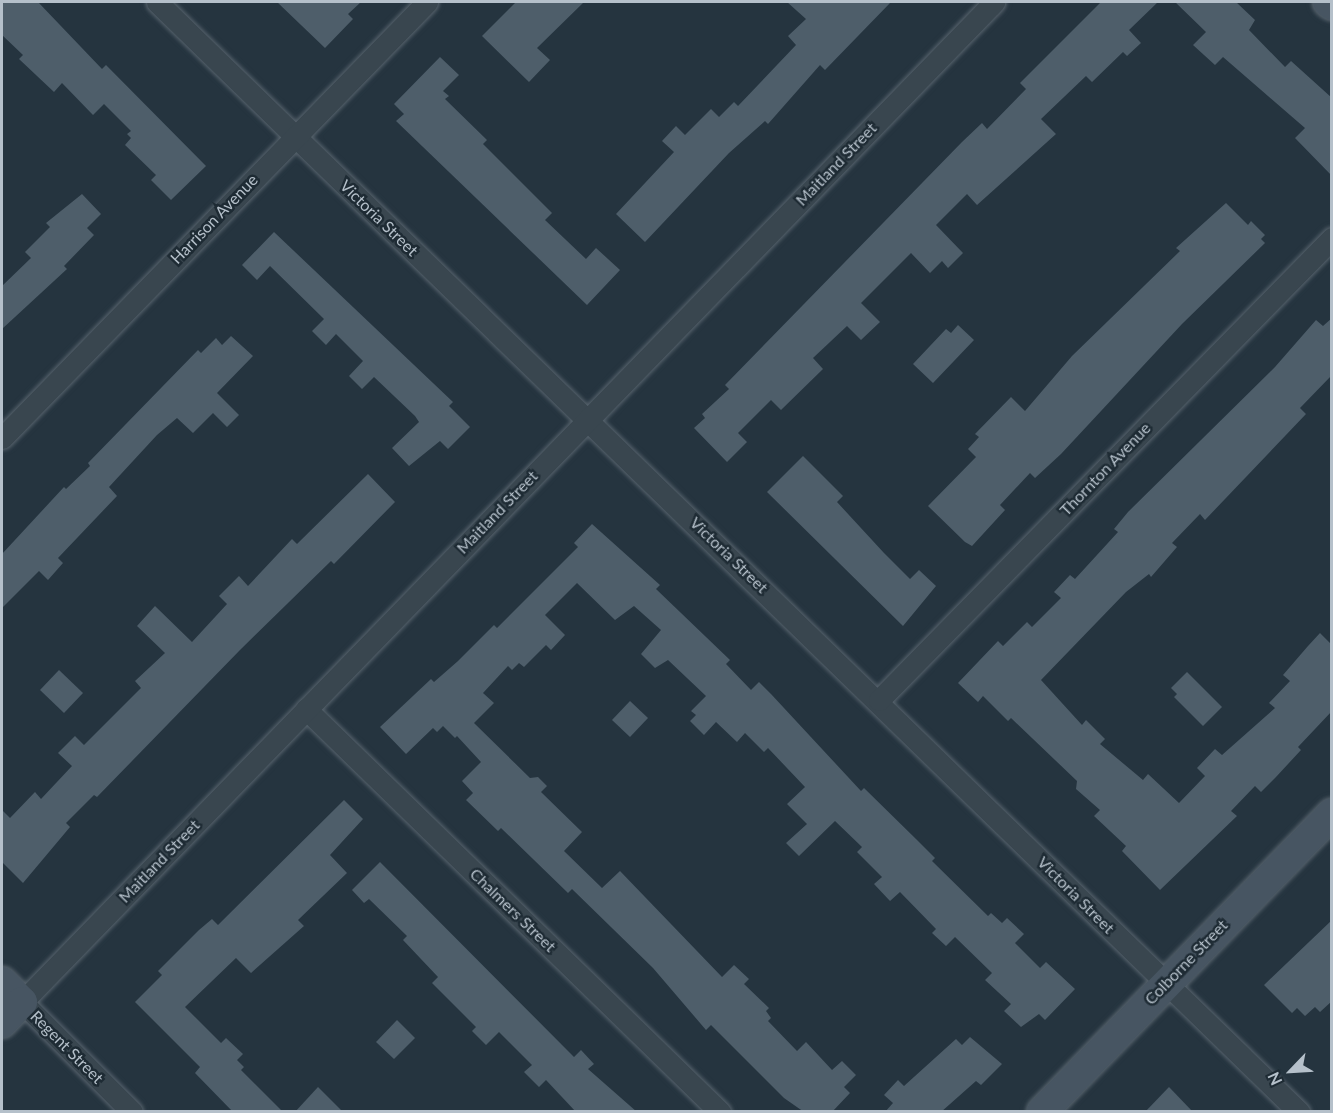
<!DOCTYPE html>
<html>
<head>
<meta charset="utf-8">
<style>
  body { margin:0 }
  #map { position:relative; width:1333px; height:1113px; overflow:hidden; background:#25343f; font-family:Lato,sans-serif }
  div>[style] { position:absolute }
  .building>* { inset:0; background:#4e5e6a }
  .roads { filter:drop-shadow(0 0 2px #57636d) drop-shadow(0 0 2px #57636d) }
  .street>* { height:21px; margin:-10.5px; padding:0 10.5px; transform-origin:10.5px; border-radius:10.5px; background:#39464f }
  .secondary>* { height:30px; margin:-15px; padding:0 15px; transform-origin:15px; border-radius:15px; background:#475562 }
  span { translate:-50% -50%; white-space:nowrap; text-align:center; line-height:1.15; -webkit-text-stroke:5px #1e2b34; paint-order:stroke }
  .street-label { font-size:16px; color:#b5c0ca }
  .frame { position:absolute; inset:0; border:3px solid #b5c0ca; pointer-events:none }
  .north { position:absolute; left:1261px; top:1041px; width:60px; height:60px; -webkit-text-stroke:4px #1e2b34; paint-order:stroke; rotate:245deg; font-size:16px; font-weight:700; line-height:24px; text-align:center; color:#b5c0ca }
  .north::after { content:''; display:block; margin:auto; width:21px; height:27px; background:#b5c0ca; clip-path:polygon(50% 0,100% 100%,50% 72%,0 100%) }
</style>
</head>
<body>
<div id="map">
  <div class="building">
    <i style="clip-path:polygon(2px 2px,38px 2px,102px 69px,106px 65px,206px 166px,171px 200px,151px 180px,156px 175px,125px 145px,131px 138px,127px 134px,131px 131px,104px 104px,93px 115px,62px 83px,54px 92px,19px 59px,23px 55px,2px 35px)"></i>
    <i style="clip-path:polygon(277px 2px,361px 2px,348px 14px,353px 19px,325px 48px)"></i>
    <i style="clip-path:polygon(516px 2px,584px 2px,537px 48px,550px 60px,529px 82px,482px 36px)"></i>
    <i style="clip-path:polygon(787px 2px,891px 2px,825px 70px,820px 65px,768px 124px,765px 121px,729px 153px,645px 242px,616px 214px,674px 152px,662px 141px,676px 126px,685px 135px,711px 109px,719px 117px,734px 102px,738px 106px,796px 45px,788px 36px,806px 19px)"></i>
    <i style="clip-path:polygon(1101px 2px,1158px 2px,1129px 30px,1141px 43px,1127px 56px,1123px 52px,1092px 82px,1086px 76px,1041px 119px,1056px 134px,977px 205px,967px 194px,936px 225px,963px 253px,948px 268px,942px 261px,930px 273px,911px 253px,861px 303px,880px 322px,861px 340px,847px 326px,813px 358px,823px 369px,781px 410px,771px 400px,738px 433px,747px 442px,727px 462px,694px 428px,705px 418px,702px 414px,729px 389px,725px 385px,962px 142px,982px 123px,987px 129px,1026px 89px,1020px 83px)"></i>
    <i style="clip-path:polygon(1175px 2px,1236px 2px,1255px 20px,1249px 30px,1285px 67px,1291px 61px,1332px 98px,1332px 176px,1295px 138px,1305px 128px,1223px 57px,1215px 65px,1193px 45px,1206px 32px)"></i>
    <i style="clip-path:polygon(440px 57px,459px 75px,443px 91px,449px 96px,445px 99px,487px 140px,483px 144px,552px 213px,545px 220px,586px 259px,596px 248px,620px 270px,587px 305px,396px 121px,404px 114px,394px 104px)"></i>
    <i style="clip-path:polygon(82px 194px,101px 214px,87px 228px,94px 235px,64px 266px,67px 269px,2px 329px,2px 286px,31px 258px,25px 252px,50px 227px,46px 223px)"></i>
    <i style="clip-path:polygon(1226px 203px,1248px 225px,1251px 221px,1265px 235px,1261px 239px,1265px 243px,1182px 324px,1061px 454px,1035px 478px,1030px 473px,1000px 505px,1005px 510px,972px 546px,965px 542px,928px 506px,976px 457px,968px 449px,979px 437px,975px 434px,1011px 397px,1025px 411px,1072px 356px,1180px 251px,1176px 248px)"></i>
    <i style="clip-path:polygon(274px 232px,453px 402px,449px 406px,470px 427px,448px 449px,440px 441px,409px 466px,392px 448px,419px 422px,415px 416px,374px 377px,362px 389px,349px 376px,363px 361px,336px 334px,326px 345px,312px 331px,324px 319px,270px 266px,257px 280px,242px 265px)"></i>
    <i style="clip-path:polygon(1332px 318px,1332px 375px,1300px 408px,1306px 414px,1205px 520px,1200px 514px,1172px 543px,1177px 547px,1151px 577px,1149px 574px,1126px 592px,1041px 680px,1082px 725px,1086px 720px,1105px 739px,1100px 744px,1143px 780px,1148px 774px,1179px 803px,1205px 776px,1197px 768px,1215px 749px,1222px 755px,1275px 708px,1269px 703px,1290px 681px,1283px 675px,1308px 646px,1320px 633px,1332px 645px,1332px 711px,1298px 747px,1301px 750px,1276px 777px,1261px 792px,1255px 786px,1231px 811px,1237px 816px,1160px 890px,1122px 851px,1126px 846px,1094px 816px,1100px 810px,1076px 789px,1077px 781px,1011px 718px,1008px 721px,983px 696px,978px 702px,958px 683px,998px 641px,1003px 646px,1027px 622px,1032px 627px,1061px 598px,1054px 592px,1070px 575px,1075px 579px,1118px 532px,1114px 529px,1128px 512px,1275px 367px,1316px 320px,1323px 326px)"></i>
    <i style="clip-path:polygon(958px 325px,974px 340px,933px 383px,913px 364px,946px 329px,951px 333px)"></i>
    <i style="clip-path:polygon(231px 336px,253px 356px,217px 393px,239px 415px,227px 427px,213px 413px,193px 433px,177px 418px,157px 435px,109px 487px,117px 496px,58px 558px,63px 563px,48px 580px,39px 571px,2px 608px,2px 554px,64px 487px,66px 489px,90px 466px,88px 463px,198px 350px,201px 353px,216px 338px,222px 345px)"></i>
    <i style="clip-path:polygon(803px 456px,843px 496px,837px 502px,884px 553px,910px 579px,919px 570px,936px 586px,903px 626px,767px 492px)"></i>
    <i style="clip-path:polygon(368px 474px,395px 502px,334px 564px,331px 561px,240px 650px,97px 797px,94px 795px,66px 823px,70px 827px,23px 883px,2px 862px,2px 810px,10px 818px,35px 792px,41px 799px,72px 766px,58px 753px,75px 736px,84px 745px,141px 688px,135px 681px,165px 653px,137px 626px,155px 606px,192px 642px,227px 604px,219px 596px,239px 576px,248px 586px,292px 539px,297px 544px)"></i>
    <i style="clip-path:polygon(592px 524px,660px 585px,656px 589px,730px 660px,726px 664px,751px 690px,759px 682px,771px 694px,861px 791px,864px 788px,916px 839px,935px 858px,932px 861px,988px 916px,991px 913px,1002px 923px,1007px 918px,1024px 934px,1015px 943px,1040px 968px,1046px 962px,1075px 989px,1045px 1020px,1039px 1014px,1021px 1027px,1004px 1011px,1011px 1004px,985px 980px,992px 973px,955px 937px,946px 946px,932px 933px,936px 929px,900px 892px,890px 901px,874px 884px,882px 877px,857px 852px,862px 847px,835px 821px,799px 856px,786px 843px,807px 824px,787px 804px,805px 787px,768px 748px,764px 752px,745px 733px,737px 742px,716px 722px,704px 735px,690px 721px,696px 715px,691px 711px,706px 696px,668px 660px,655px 668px,641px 654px,661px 630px,634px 606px,615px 620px,577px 583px,545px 615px,565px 635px,551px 650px,546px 645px,524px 667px,519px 663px,512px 670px,508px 666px,483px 693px,494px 703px,474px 723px,530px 778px,538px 777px,547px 786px,541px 792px,582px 832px,564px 851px,602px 888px,620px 871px,722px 977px,734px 965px,749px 979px,744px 984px,769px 1008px,766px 1011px,771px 1018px,768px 1021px,797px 1051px,806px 1042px,832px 1070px,842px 1061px,856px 1075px,844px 1087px,850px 1093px,832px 1112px,804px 1112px,784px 1098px,711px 1025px,706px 1030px,653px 968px,572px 889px,568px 893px,501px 828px,498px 831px,466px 800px,473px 793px,462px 781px,481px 762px,457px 736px,455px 738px,443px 726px,437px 732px,433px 728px,406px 754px,380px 727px,431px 679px,434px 682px,458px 661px,494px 625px,497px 628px,578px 547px,574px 543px)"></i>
    <i style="clip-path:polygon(59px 670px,83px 693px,64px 713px,40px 690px)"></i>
    <i style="clip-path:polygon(1187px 672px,1222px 707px,1203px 726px,1174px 697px,1177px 694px,1171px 688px)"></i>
    <i style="clip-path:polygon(630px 701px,648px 718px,630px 737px,612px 720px)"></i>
    <i style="clip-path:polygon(344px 800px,363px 819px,330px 855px,347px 873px,298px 920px,304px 926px,251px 973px,236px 958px,185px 1007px,221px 1043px,226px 1038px,243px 1054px,237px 1060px,244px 1067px,241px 1070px,283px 1112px,233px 1112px,195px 1073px,200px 1067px,135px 1002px,162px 975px,158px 971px,199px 930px,212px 919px,218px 925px)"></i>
    <i style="clip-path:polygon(380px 862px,574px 1057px,581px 1050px,594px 1064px,588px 1069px,637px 1112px,576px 1112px,546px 1080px,539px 1087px,524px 1072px,532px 1065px,499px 1032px,486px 1045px,472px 1031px,476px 1027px,432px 983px,438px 977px,403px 940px,407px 936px,369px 899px,364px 903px,352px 890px)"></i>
    <i style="clip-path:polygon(1332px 920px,1332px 1001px,1320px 1012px,1315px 1007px,1305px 1016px,1297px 1008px,1292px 1013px,1264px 985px)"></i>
    <i style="clip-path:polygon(397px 1020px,415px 1038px,394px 1059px,376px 1042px)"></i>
    <i style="clip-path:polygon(970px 1037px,1002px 1064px,981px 1085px,976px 1081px,941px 1112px,885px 1112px,893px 1103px,884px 1095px,898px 1080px,904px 1086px,956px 1039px,962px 1045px)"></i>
    <i style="clip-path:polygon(318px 1087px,343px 1112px,295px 1112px)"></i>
    <i style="clip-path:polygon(1169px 1087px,1193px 1112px,1145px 1112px)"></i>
  </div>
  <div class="roads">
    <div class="street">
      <i style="left:157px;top:2px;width:1593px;rotate:44.19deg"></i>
      <i style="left:2px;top:438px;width:609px;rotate:-45.73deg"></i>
      <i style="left:879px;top:700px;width:647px;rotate:-45.56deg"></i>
      <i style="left:306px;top:709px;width:578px;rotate:44.23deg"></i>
      <i style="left:132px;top:1112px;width:156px;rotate:-135deg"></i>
      <i style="left:22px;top:1002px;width:1395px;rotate:-45.81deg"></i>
    </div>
    <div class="secondary">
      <i style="left:1328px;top:2px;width:5px;rotate:37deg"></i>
      <i style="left:2px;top:982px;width:28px;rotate:45deg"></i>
      <i style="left:22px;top:1002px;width:29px;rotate:134deg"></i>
      <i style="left:1042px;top:1112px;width:416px;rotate:-45.8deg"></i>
    </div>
  </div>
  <div class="street-label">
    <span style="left:836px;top:164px;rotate:-46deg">Maitland Street</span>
    <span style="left:379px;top:218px;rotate:44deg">Victoria Street</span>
    <span style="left:214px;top:219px;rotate:-46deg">Harrison Avenue</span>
    <span style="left:1105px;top:469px;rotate:-46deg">Thornton Avenue</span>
    <span style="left:497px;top:512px;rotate:-46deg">Maitland Street</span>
    <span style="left:729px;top:555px;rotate:44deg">Victoria Street</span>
    <span style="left:159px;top:861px;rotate:-46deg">Maitland Street</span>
    <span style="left:1076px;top:895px;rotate:45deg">Victoria Street</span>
    <span style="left:513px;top:910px;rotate:44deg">Chalmers Street</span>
    <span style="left:1186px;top:962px;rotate:-46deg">Colborne Street</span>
    <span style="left:67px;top:1047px;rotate:45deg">Regent Street</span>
  </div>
  <div class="frame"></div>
  <div class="north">N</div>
</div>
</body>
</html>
